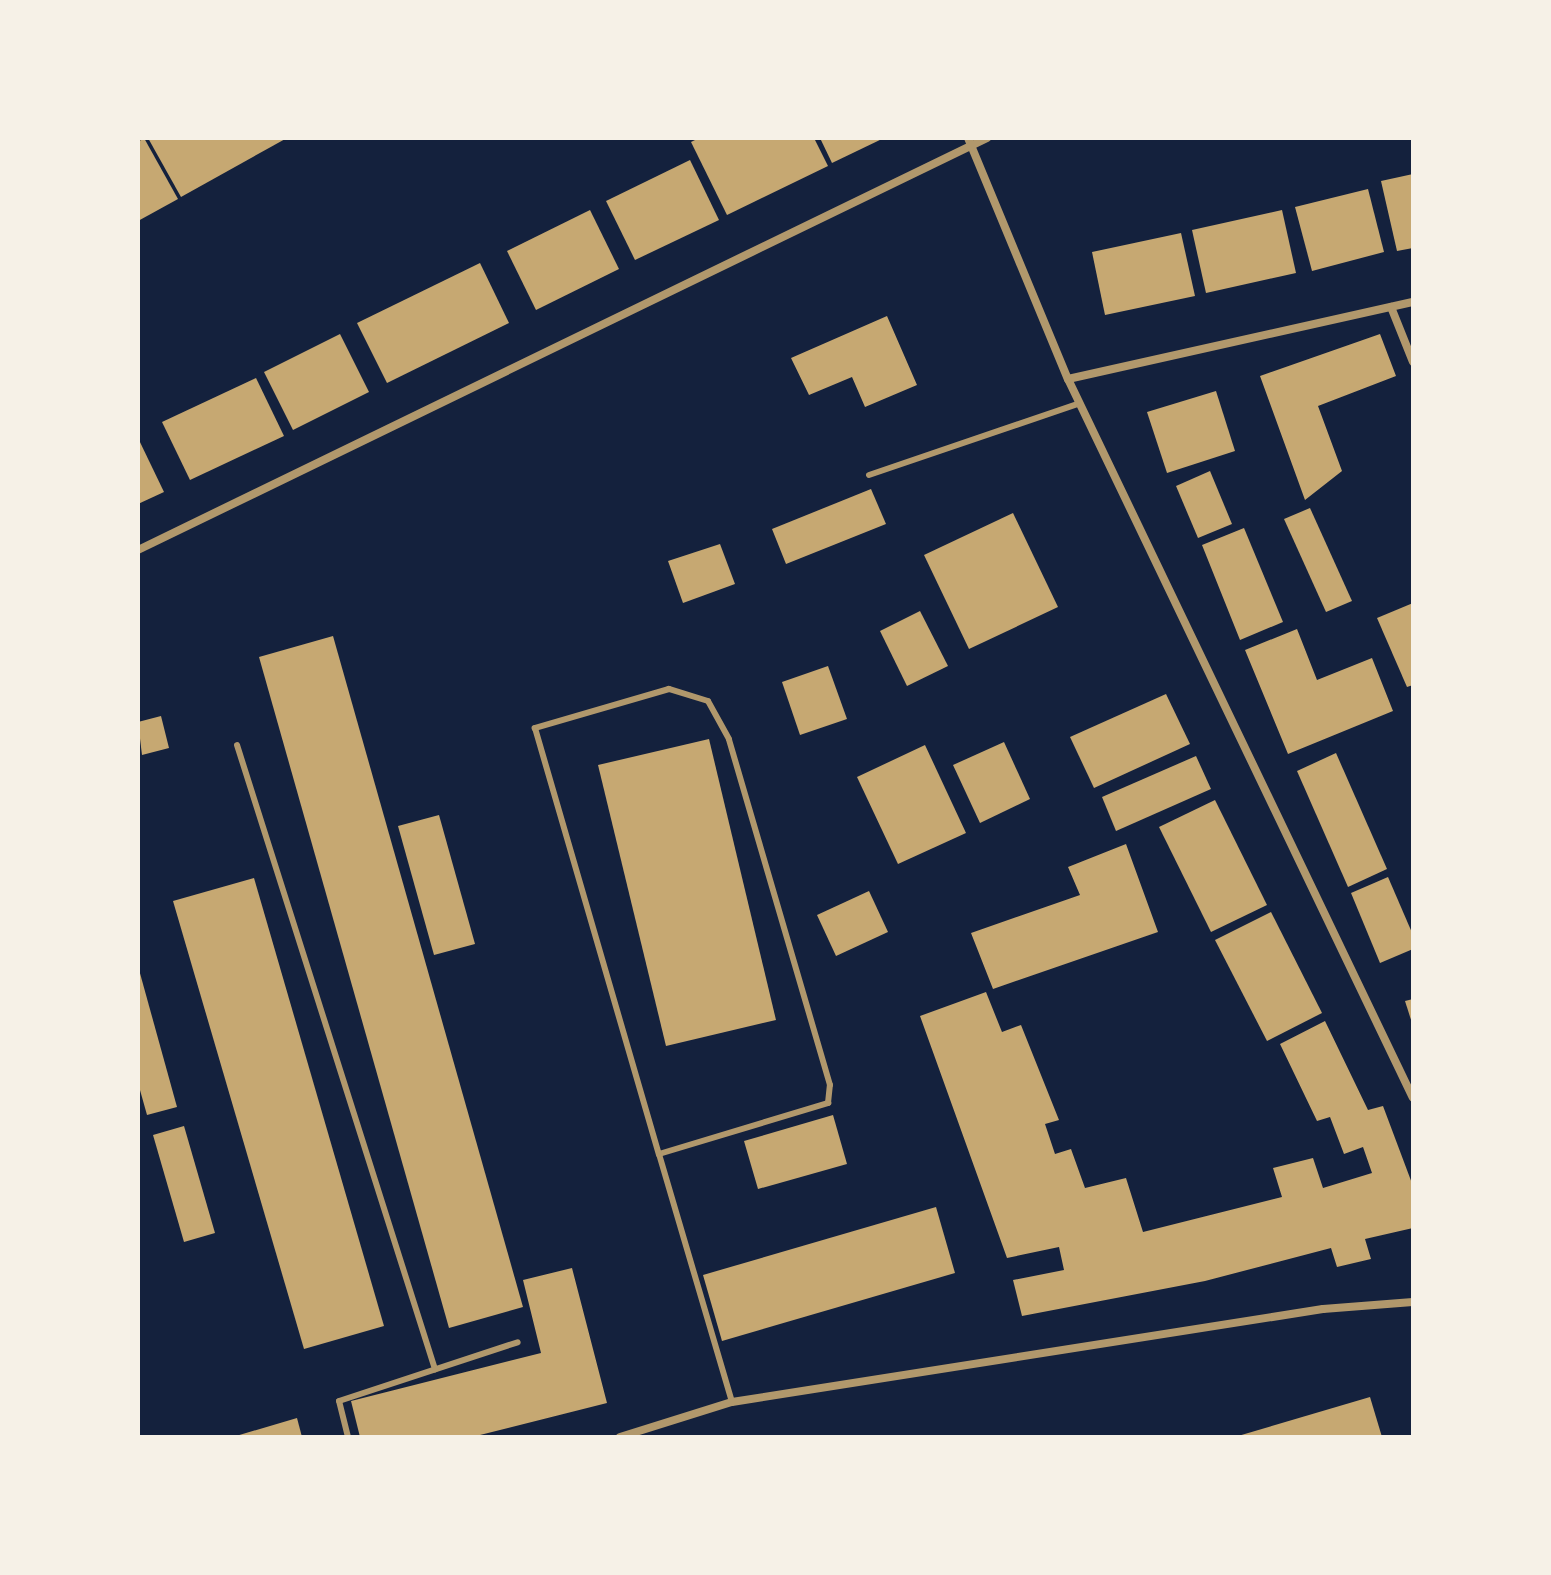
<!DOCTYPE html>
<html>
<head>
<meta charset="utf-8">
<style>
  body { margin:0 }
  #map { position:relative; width:1551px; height:1575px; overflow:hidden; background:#14213d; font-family:"DM Sans",sans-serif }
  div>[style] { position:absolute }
  .building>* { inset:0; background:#c6a872 }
  .service>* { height:6px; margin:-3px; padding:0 3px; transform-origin:3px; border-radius:3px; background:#b1986c }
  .minor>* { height:8px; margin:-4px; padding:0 4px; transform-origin:4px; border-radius:4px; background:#b1986c }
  span { translate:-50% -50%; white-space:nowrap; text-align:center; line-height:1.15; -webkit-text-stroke:8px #f6f1e7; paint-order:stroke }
  .frame { position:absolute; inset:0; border:140px solid #f6f1e7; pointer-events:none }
</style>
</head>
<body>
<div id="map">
  <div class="building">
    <i style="clip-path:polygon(144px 138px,178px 199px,138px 221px,138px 142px)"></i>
    <i style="clip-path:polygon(148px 138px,287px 138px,181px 197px)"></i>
    <i style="clip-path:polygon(699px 138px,814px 138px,828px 166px,727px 215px,691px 142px)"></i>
    <i style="clip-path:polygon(820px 138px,884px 138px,832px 163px)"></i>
    <i style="clip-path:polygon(690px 160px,719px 220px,635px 260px,606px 201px)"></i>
    <i style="clip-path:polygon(1413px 174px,1413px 248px,1397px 251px,1381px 181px)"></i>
    <i style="clip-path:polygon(1368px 189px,1384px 252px,1312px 271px,1295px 207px)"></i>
    <i style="clip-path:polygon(590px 210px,619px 269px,536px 310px,507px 251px)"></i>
    <i style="clip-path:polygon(1282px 210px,1296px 273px,1206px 293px,1192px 230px)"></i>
    <i style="clip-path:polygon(1181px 233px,1195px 296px,1105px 315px,1092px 252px)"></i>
    <i style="clip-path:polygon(480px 263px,509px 323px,387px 383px,357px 323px)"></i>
    <i style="clip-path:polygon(887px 316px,917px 385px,865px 407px,852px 377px,809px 395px,791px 358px)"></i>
    <i style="clip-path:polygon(340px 334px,369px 392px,293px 430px,264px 372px)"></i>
    <i style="clip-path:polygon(1380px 334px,1396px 376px,1318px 406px,1342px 471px,1305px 500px,1260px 376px)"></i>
    <i style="clip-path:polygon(256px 378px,284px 436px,190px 480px,162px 422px)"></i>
    <i style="clip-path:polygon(1216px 391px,1235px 451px,1167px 473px,1147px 412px)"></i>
    <i style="clip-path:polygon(138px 438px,164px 492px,138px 504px)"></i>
    <i style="clip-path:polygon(1210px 471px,1232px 524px,1198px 538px,1176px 486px)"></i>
    <i style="clip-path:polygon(871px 489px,886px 524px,786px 564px,772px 529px)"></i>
    <i style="clip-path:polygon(1310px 508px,1352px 601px,1326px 612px,1284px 519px)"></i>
    <i style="clip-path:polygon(1013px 513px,1058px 607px,969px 649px,924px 555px)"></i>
    <i style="clip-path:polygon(1244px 528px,1283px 622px,1240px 640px,1202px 545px)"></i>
    <i style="clip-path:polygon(720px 544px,735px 584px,683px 603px,668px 561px)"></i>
    <i style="clip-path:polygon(1413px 603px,1413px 685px,1407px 687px,1377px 618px)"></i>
    <i style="clip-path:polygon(920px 611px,948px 666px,907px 686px,880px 631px)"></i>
    <i style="clip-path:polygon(1297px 629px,1317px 680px,1372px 658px,1393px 711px,1288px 754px,1245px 650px)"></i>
    <i style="clip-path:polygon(333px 636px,523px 1307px,449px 1328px,259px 657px)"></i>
    <i style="clip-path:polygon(828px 666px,847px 719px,800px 735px,782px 682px)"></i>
    <i style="clip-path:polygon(1166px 694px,1190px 744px,1094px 788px,1070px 737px)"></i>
    <i style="clip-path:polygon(161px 716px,169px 748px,142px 755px,138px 722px)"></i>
    <i style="clip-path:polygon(709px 739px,776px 1020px,666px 1046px,598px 765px)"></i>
    <i style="clip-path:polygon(1004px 742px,1030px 799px,980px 823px,953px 765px)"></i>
    <i style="clip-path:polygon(925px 745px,966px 833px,898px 864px,857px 777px)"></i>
    <i style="clip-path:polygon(1336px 753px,1387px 869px,1348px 887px,1297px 771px)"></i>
    <i style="clip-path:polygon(1196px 756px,1211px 789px,1116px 831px,1102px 797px)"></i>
    <i style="clip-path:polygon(1215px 800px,1267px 905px,1211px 932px,1159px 827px)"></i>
    <i style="clip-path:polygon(439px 815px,475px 944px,434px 955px,398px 826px)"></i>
    <i style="clip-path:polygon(1126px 844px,1158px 932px,993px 989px,971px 933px,1080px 895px,1068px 867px)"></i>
    <i style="clip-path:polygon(1388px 877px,1413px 935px,1413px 949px,1380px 963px,1351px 893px)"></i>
    <i style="clip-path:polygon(254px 878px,384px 1326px,304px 1349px,173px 901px)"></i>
    <i style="clip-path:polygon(869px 891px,888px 932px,836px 956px,817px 915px)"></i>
    <i style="clip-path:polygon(1271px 912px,1322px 1013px,1267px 1041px,1215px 940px)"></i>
    <i style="clip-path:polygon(138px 966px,177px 1107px,147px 1115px,138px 1083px)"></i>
    <i style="clip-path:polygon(986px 992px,1002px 1032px,1021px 1025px,1059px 1120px,1045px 1124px,1055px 1154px,1071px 1149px,1085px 1188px,1126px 1178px,1143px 1232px,1282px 1197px,1273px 1168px,1313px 1158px,1323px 1188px,1372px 1173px,1363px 1147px,1344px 1154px,1330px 1117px,1317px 1121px,1280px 1044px,1325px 1021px,1368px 1110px,1383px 1106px,1413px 1186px,1413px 1228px,1365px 1239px,1371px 1259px,1337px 1267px,1331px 1248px,1205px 1281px,1022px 1316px,1013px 1280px,1064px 1270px,1059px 1247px,1007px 1258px,920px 1016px)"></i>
    <i style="clip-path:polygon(1413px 999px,1413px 1023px,1412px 1023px,1405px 1001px)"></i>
    <i style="clip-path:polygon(833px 1115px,847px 1164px,758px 1189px,744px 1141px)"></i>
    <i style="clip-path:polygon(184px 1126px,215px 1233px,184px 1242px,153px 1135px)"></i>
    <i style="clip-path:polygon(936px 1207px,955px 1273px,722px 1341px,703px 1275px)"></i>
    <i style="clip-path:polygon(572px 1268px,607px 1403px,472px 1437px,360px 1437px,351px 1401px,541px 1353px,523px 1280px)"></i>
    <i style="clip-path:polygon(1370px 1397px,1382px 1437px,1238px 1437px,1238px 1436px)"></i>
    <i style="clip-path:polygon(297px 1418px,302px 1437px,236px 1437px,236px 1436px)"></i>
  </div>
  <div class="service">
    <i style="left:869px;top:475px;width:223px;rotate:-18.8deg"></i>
    <i style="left:237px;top:745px;width:655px;rotate:72.4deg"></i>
    <i style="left:659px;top:1154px;width:177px;rotate:-16.8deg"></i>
    <i style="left:828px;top:1103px;width:18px;rotate:-84deg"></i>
    <i style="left:830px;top:1085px;width:360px;rotate:-106.3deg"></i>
    <i style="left:729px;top:739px;width:43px;rotate:-118.9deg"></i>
    <i style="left:708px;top:701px;width:41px;rotate:-162.9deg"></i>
    <i style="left:669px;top:689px;width:140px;rotate:163.8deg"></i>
    <i style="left:535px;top:728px;width:444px;rotate:73.8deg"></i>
    <i style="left:659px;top:1154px;width:259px;rotate:73.6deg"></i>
    <i style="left:348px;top:1437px;width:37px;rotate:-104deg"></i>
    <i style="left:339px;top:1401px;width:188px;rotate:-18.2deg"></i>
  </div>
  <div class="minor">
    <i style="left:968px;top:138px;width:261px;rotate:67.5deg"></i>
    <i style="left:1068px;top:379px;width:797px;rotate:64.37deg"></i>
    <i style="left:1391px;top:307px;width:59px;rotate:68.2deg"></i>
    <i style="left:1068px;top:379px;width:353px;rotate:-12.6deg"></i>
    <i style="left:138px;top:550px;width:944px;rotate:-25.89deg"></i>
    <i style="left:620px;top:1437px;width:117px;rotate:-17.4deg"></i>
    <i style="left:732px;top:1402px;width:598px;rotate:-8.94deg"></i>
    <i style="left:1323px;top:1309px;width:90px;rotate:-4.4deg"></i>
  </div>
  <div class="frame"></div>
</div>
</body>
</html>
